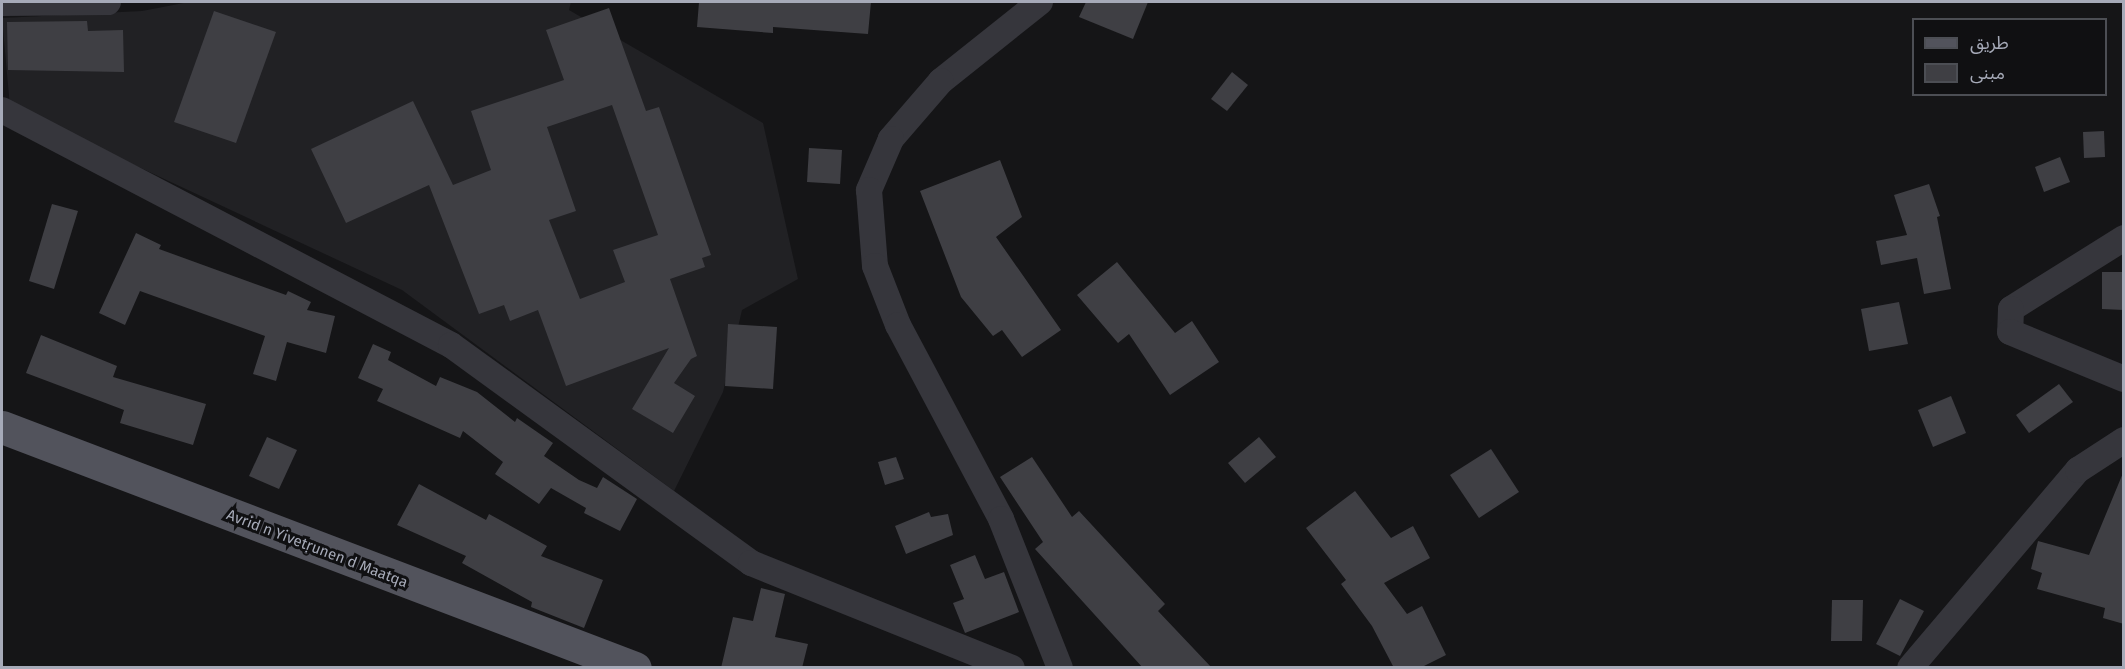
<!DOCTYPE html>
<html>
<head>
<meta charset="utf-8">
<style>
  body { margin:0 }
  #map { position:relative; width:2125px; height:669px; overflow:hidden; background:#151517; font-family:"Fira Sans","Noto Sans Arabic",sans-serif }
  div>[style] { position:absolute }
  .built>* { inset:0; background:#212124 }
  .building>* { inset:0; background:#3f3f44 }
  .minor>* { height:26px; margin:-13px; padding:0 13px; transform-origin:13px; border-radius:13px; background:#36363c }
  .major>* { height:33px; margin:-16.5px; padding:0 16.5px; transform-origin:16.5px; border-radius:16.5px; background:#52535c }
  span { translate:-50% -50%; white-space:nowrap; text-align:center; line-height:1.15; -webkit-text-stroke:6px #101012; paint-order:stroke }
  .street-label { font-size:15px; color:#a6aab8 }
  .frame { position:absolute; inset:0; border:3px solid #a6aab8; pointer-events:none }
  .legend { position:absolute; left:1912px; top:18px; width:195px; height:78px; box-sizing:border-box; background:#101012; border:2px solid #4c4e54; margin:0; padding:8px 10px; list-style:none; font-size:18px; color:#a6aab8 }
  .legend li { display:flex; align-items:center; gap:12px; height:30px }
  .legend b { width:30px; border:2px solid #4c4e54 }
</style>
</head>
<body>
<div id="map">
  <div class="built">
    <i style="clip-path:polygon(189px 2px,571px 2px,569px 10px,763px 123px,798px 279px,742px 310px,723px 392px,674px 491px,402px 290px,10px 107px,2px 18px,142px 11px)"></i>
  </div>
  <div class="building">
    <i style="clip-path:polygon(699px 2px,871px 2px,868px 34px,773px 27px,773px 33px,697px 27px)"></i>
    <i style="clip-path:polygon(1086px 2px,1148px 2px,1133px 39px,1079px 17px)"></i>
    <i style="clip-path:polygon(evenodd,609px 8px,646px 111px,659px 107px,711px 255px,702px 258px,705px 267px,670px 279px,697px 356px,691px 359px,674px 383px,695px 396px,673px 433px,632px 409px,669px 348px,566px 386px,538px 310px,510px 321px,504px 305px,479px 314px,429px 185px,346px 223px,311px 149px,413px 101px,453px 185px,491px 170px,471px 111px,564px 80px,546px 30px,609px 8px,612px 105px,658px 235px,613px 250px,625px 282px,580px 299px,549px 220px,576px 211px,547px 127px,612px 105px)"></i>
    <i style="clip-path:polygon(214px 11px,276px 32px,236px 143px,174px 122px)"></i>
    <i style="clip-path:polygon(87px 21px,88px 31px,123px 30px,124px 72px,8px 70px,7px 22px)"></i>
    <i style="clip-path:polygon(1232px 72px,1248px 85px,1227px 111px,1211px 99px)"></i>
    <i style="clip-path:polygon(2104px 131px,2105px 157px,2084px 158px,2083px 132px)"></i>
    <i style="clip-path:polygon(809px 148px,842px 150px,840px 184px,807px 182px)"></i>
    <i style="clip-path:polygon(2060px 157px,2070px 182px,2044px 192px,2035px 167px)"></i>
    <i style="clip-path:polygon(1000px 160px,1022px 217px,996px 237px,1061px 330px,1022px 357px,1002px 330px,993px 336px,961px 297px,920px 191px)"></i>
    <i style="clip-path:polygon(1929px 184px,1940px 216px,1937px 217px,1951px 289px,1924px 294px,1917px 258px,1881px 265px,1876px 241px,1907px 235px,1894px 195px)"></i>
    <i style="clip-path:polygon(52px 204px,78px 211px,54px 289px,29px 281px)"></i>
    <i style="clip-path:polygon(136px 233px,161px 245px,159px 249px,286px 295px,288px 291px,311px 302px,307px 310px,335px 316px,326px 353px,287px 342px,276px 381px,253px 374px,265px 336px,140px 291px,125px 325px,99px 313px)"></i>
    <i style="clip-path:polygon(1117px 262px,1175px 333px,1192px 321px,1219px 362px,1170px 395px,1129px 334px,1118px 343px,1077px 295px)"></i>
    <i style="clip-path:polygon(2102px 272px,2124px 272px,2124px 310px,2102px 309px)"></i>
    <i style="clip-path:polygon(1899px 302px,1908px 344px,1869px 351px,1861px 309px)"></i>
    <i style="clip-path:polygon(728px 324px,777px 327px,773px 389px,725px 386px)"></i>
    <i style="clip-path:polygon(41px 335px,117px 366px,113px 377px,206px 404px,193px 445px,120px 423px,124px 410px,26px 373px)"></i>
    <i style="clip-path:polygon(373px 344px,391px 352px,388px 360px,436px 386px,440px 377px,477px 392px,515px 422px,517px 418px,553px 443px,544px 456px,579px 480px,597px 488px,603px 477px,637px 499px,620px 531px,584px 513px,586px 508px,551px 488px,539px 504px,495px 474px,503px 462px,463px 431px,460px 438px,377px 401px,383px 389px,358px 378px)"></i>
    <i style="clip-path:polygon(2059px 384px,2073px 402px,2029px 433px,2016px 415px)"></i>
    <i style="clip-path:polygon(1951px 396px,1966px 433px,1933px 447px,1918px 410px)"></i>
    <i style="clip-path:polygon(267px 437px,297px 450px,279px 489px,249px 476px)"></i>
    <i style="clip-path:polygon(1259px 437px,1276px 457px,1245px 483px,1228px 463px)"></i>
    <i style="clip-path:polygon(1491px 449px,1519px 492px,1479px 518px,1450px 475px)"></i>
    <i style="clip-path:polygon(896px 457px,904px 479px,885px 485px,878px 462px)"></i>
    <i style="clip-path:polygon(1032px 457px,1072px 517px,1079px 511px,1165px 604px,1158px 611px,1212px 668px,1143px 668px,1035px 549px,1043px 542px,1000px 477px)"></i>
    <i style="clip-path:polygon(2123px 473px,2124px 473px,2124px 624px,2103px 618px,2105px 608px,2037px 589px,2042px 573px,2031px 569px,2038px 541px,2089px 555px)"></i>
    <i style="clip-path:polygon(419px 484px,486px 520px,489px 514px,547px 546px,541px 556px,603px 580px,584px 628px,531px 607px,532px 602px,462px 563px,466px 556px,397px 525px)"></i>
    <i style="clip-path:polygon(1355px 491px,1391px 538px,1413px 526px,1430px 558px,1384px 583px,1407px 614px,1422px 606px,1446px 655px,1420px 668px,1394px 668px,1372px 626px,1341px 584px,1346px 580px,1306px 528px)"></i>
    <i style="clip-path:polygon(929px 512px,931px 517px,948px 514px,953px 535px,906px 554px,895px 526px)"></i>
    <i style="clip-path:polygon(975px 555px,985px 579px,1004px 572px,1019px 612px,965px 633px,953px 603px,964px 599px,950px 565px)"></i>
    <i style="clip-path:polygon(761px 588px,785px 594px,775px 637px,808px 644px,802px 668px,721px 668px,733px 617px,753px 621px)"></i>
    <i style="clip-path:polygon(1900px 599px,1924px 611px,1900px 656px,1876px 644px)"></i>
    <i style="clip-path:polygon(1832px 600px,1863px 600px,1862px 641px,1831px 641px)"></i>
  </div>
  <div class="minor">
    <i style="left:1040px;top:2px;width:127px;rotate:141.4deg"></i>
    <i style="left:941px;top:81px;width:77px;rotate:130.8deg"></i>
    <i style="left:891px;top:139px;width:56px;rotate:113.3deg"></i>
    <i style="left:869px;top:190px;width:76px;rotate:85.5deg"></i>
    <i style="left:875px;top:266px;width:63px;rotate:68.7deg"></i>
    <i style="left:898px;top:325px;width:220px;rotate:62deg"></i>
    <i style="left:1001px;top:519px;width:160px;rotate:68.4deg"></i>
    <i style="left:2px;top:3px;width:106px;rotate:-0.5deg"></i>
    <i style="left:2px;top:110px;width:507px;rotate:27.63deg"></i>
    <i style="left:451px;top:345px;width:371px;rotate:36deg"></i>
    <i style="left:751px;top:563px;width:281px;rotate:21.9deg"></i>
    <i style="left:2124px;top:238px;width:133px;rotate:147.9deg"></i>
    <i style="left:2011px;top:309px;width:23px;rotate:92deg"></i>
    <i style="left:2010px;top:332px;width:123px;rotate:22.4deg"></i>
    <i style="left:1910px;top:668px;width:260px;rotate:-49.7deg"></i>
    <i style="left:2078px;top:470px;width:55px;rotate:-33.1deg"></i>
  </div>
  <div class="major">
    <i style="left:2px;top:427px;width:677px;rotate:20.84deg"></i>
  </div>
  <div class="street-label">
    <span style="left:317px;top:549px;rotate:21deg">Avrid n Yivetṛunen d Maatqa</span>
  </div>
  <div class="frame"></div>
  <ul class="legend">
  <li><b style="height:8px;background:#52535c"></b>طريق</li>
  <li><b style="height:16px;background:#3f3f44"></b>مبنى</li>
  </ul>
</div>
</body>
</html>
